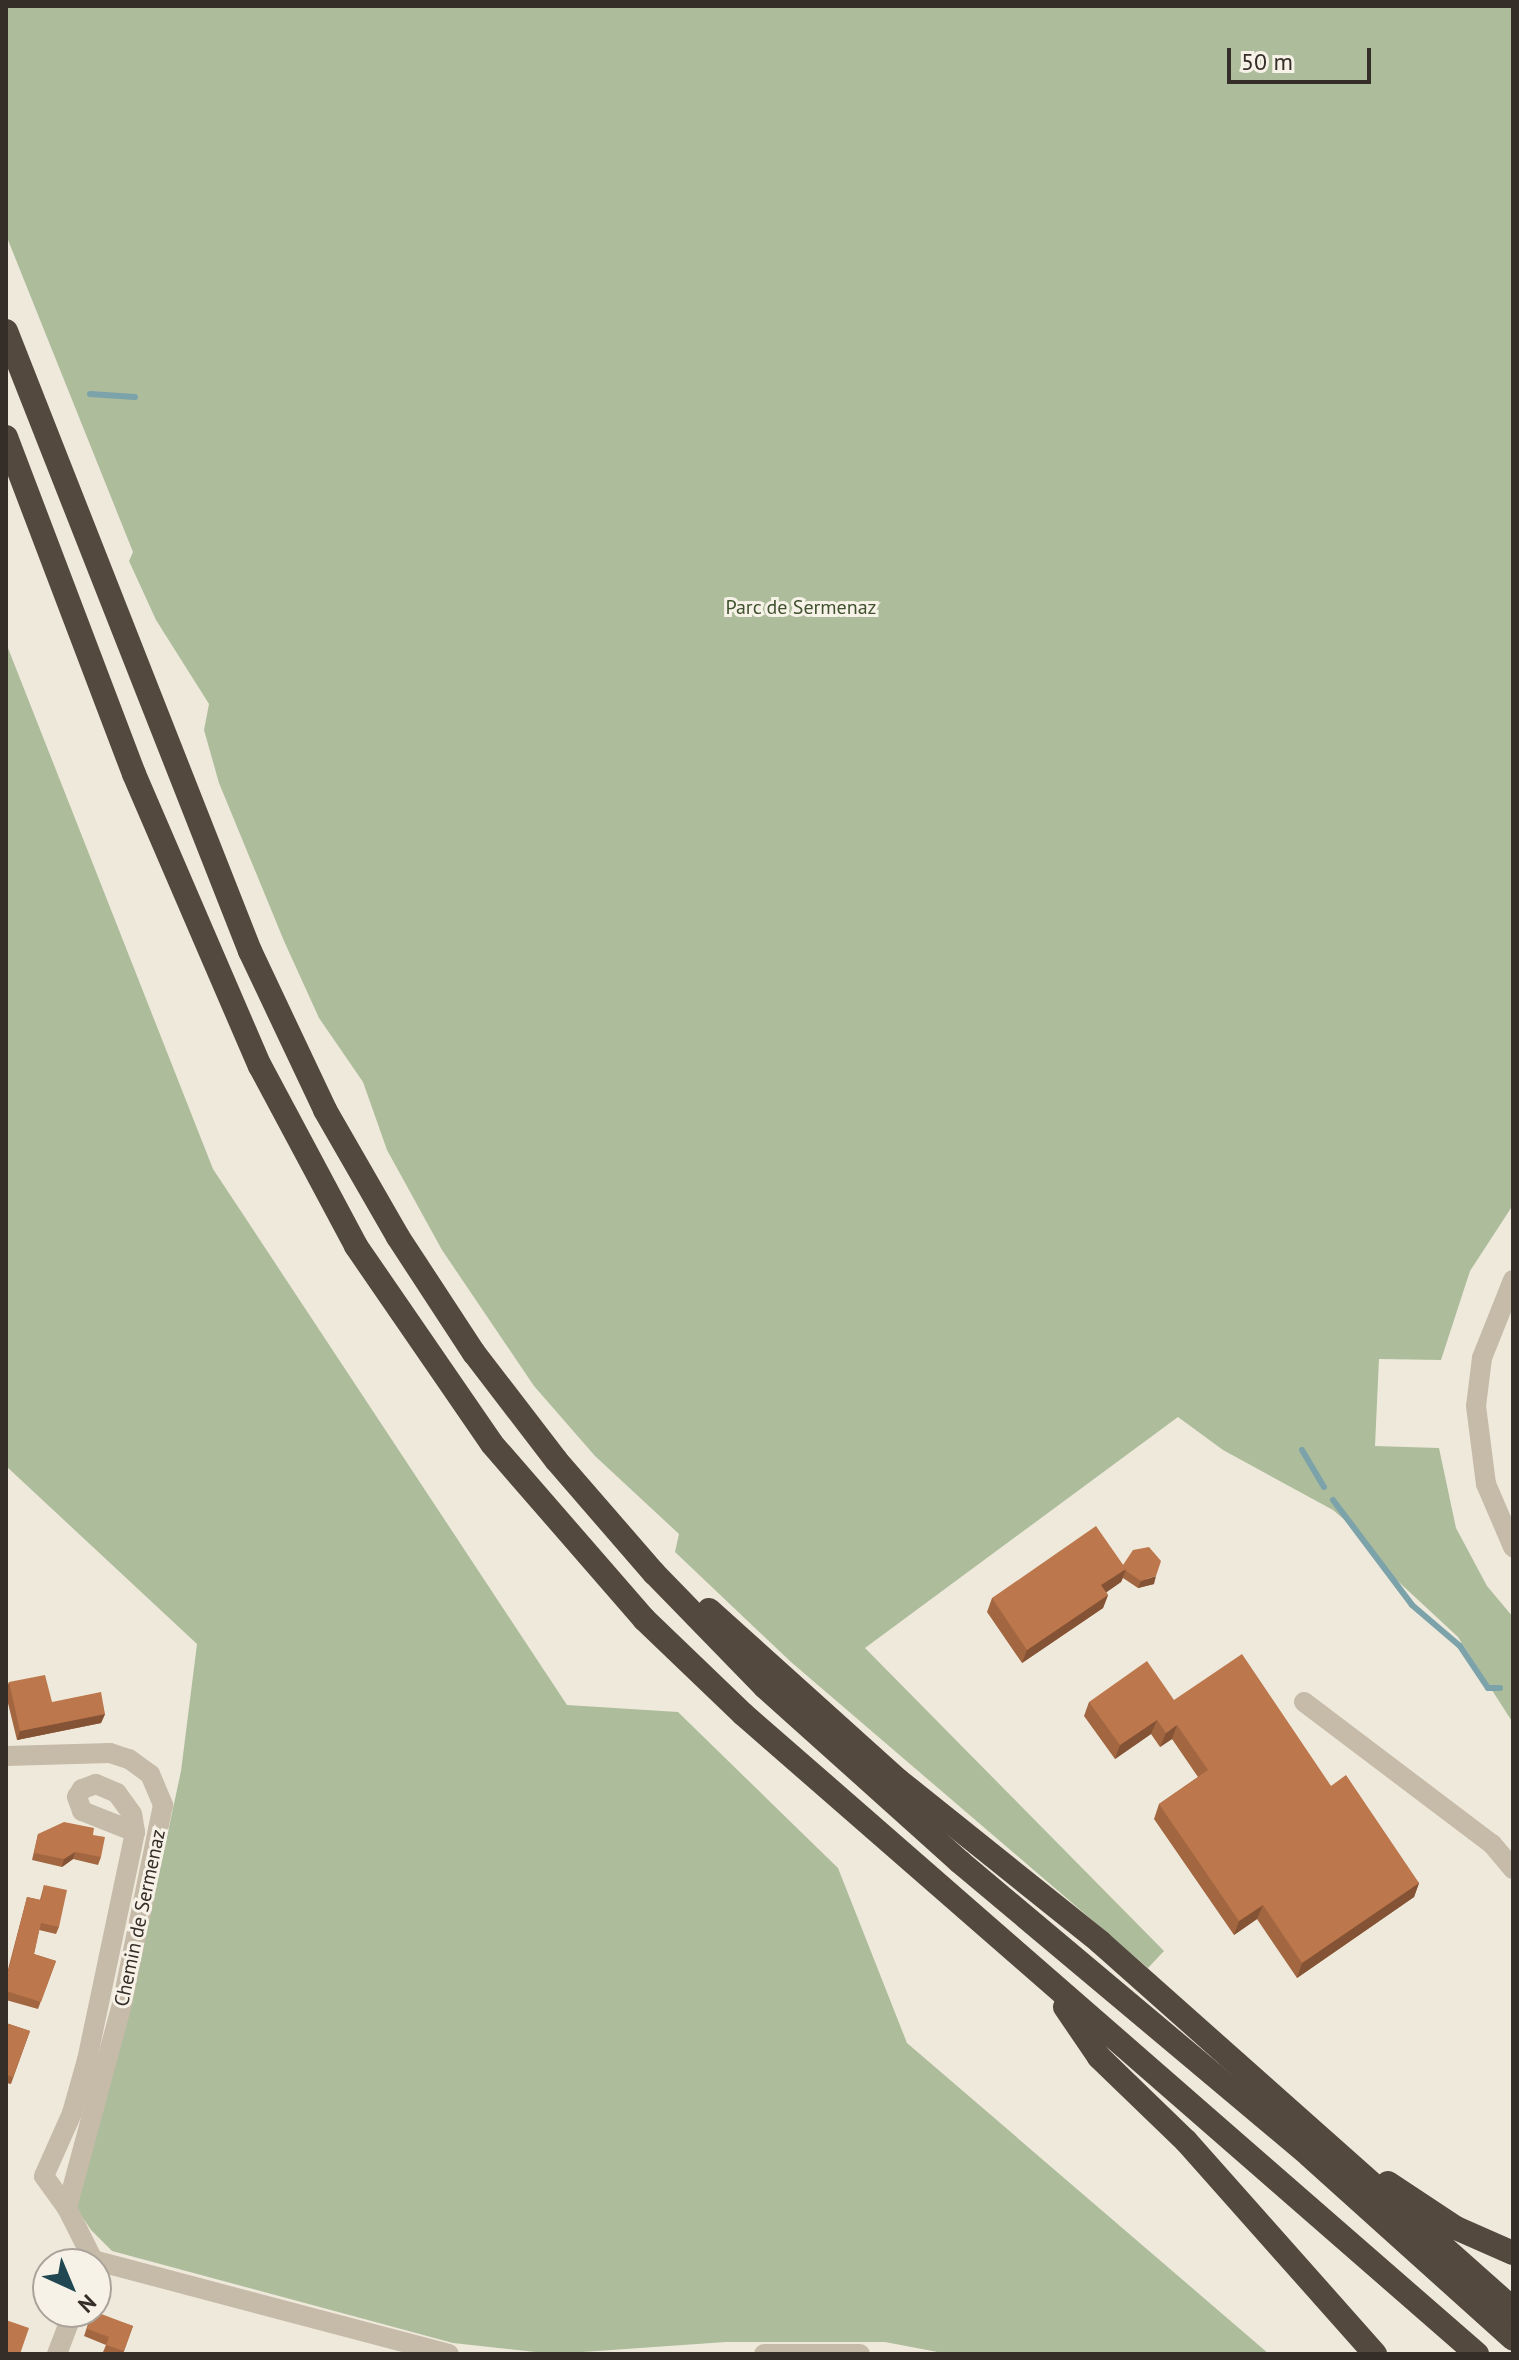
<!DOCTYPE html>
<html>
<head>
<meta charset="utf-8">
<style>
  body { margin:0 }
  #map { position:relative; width:1519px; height:2360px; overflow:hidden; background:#efe9db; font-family:"PT Sans",sans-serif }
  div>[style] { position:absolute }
  .green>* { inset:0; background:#adbd9c }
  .stream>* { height:6px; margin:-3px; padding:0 3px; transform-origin:3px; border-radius:3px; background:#7ca2aa }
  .minor>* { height:20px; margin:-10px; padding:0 10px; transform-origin:10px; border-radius:10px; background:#c6baa8 }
  .motorway>* { height:24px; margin:-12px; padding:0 12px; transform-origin:12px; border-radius:12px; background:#54493f }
  .wall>* { inset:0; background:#a26641 }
  .shaded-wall>* { inset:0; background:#845335 }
  .building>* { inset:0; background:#bc774c }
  span { translate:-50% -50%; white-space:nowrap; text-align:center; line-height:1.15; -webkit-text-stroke:6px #f7f2e7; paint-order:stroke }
  .park-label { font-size:20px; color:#3e502d }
  .street-label { font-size:20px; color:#342d28 }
  .frame { position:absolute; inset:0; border:8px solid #342d28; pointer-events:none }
  .north { position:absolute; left:32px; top:2248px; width:80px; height:80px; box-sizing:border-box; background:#f7f2e7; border:2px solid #a9a39b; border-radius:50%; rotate:136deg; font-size:22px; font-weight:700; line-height:32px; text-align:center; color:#342d28 }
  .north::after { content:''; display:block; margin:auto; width:28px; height:36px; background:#214852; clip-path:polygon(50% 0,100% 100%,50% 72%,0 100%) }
  .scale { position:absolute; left:1227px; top:48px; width:144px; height:36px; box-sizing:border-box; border:4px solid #342d28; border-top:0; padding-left:10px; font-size:24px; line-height:28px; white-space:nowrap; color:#342d28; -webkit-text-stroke:6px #f7f2e7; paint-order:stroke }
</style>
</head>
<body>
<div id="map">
  <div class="green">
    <i style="clip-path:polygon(6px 6px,1513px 6px,1513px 1205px,1470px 1271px,1441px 1360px,1379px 1359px,1375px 1446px,1439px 1448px,1456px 1528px,1487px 1586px,1513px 1617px,1513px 1723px,1458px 1637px,1388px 1572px,1360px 1533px,1333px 1510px,1223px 1450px,1178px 1417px,865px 1648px,1164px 1951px,1148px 1968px,791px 1662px,675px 1552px,679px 1534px,595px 1456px,534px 1386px,442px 1250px,387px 1150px,363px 1082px,319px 1018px,284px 941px,219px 783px,204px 730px,209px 704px,156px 620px,129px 561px,133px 552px,6px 235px)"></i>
    <i style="clip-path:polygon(6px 643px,213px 1169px,567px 1705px,678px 1712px,838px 1868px,907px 2043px,1269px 2354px,948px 2354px,885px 2342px,726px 2342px,554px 2354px,453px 2343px,112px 2251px,91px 2230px,75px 2206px,140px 1963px,181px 1771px,197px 1644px,6px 1466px)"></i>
  </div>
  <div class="stream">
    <i style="left:90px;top:394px;width:45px;rotate:3.8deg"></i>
    <i style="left:1302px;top:1450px;width:43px;rotate:59.3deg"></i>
    <i style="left:1333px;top:1500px;width:131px;rotate:53deg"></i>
    <i style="left:1412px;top:1605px;width:63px;rotate:40.5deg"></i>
    <i style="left:1460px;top:1646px;width:50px;rotate:56.3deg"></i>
    <i style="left:1488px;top:1688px;width:12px"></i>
  </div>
  <div class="minor">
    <i style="left:1513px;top:1280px;width:84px;rotate:111.7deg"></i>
    <i style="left:1482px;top:1358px;width:48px;rotate:97.1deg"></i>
    <i style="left:1476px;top:1406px;width:79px;rotate:82.7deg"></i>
    <i style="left:1486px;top:1484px;width:69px;rotate:66.8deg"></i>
    <i style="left:1304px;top:1702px;width:236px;rotate:37.1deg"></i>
    <i style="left:1492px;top:1844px;width:33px;rotate:50deg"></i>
    <i style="left:6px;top:1756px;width:104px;rotate:-1.7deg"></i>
    <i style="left:110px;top:1753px;width:20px;rotate:18deg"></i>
    <i style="left:129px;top:1759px;width:26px;rotate:36deg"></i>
    <i style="left:150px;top:1774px;width:34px;rotate:67deg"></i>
    <i style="left:163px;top:1805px;width:203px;rotate:101.6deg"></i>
    <i style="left:122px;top:2004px;width:211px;rotate:105.1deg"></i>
    <i style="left:67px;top:2208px;width:58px;rotate:63.4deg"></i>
    <i style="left:93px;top:2260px;width:368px;rotate:14.8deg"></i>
    <i style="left:67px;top:2208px;width:39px;rotate:-126deg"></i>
    <i style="left:44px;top:2176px;width:69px;rotate:-66deg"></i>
    <i style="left:72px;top:2113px;width:55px;rotate:-74.2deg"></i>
    <i style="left:87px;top:2060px;width:233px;rotate:-78.1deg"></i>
    <i style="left:135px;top:1832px;width:18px;rotate:-99deg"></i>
    <i style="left:132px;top:1814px;width:26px;rotate:-126deg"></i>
    <i style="left:117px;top:1793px;width:23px;rotate:-157deg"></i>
    <i style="left:96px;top:1784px;width:15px;rotate:160deg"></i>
    <i style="left:82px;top:1789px;width:9px;rotate:122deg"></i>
    <i style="left:77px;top:1797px;width:15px;rotate:70deg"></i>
    <i style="left:82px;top:1811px;width:57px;rotate:21.6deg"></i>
    <i style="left:57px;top:2354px;width:45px;rotate:-69.1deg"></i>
    <i style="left:764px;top:2354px;width:96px"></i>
  </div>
  <div class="motorway">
    <i style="left:6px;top:331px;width:666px;rotate:68.52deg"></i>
    <i style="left:250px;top:951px;width:176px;rotate:64.7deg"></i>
    <i style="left:325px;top:1110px;width:146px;rotate:60.1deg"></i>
    <i style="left:398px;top:1237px;width:139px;rotate:56.8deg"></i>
    <i style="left:474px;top:1353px;width:135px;rotate:52.5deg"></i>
    <i style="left:556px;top:1460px;width:150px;rotate:49.1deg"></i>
    <i style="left:654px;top:1573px;width:159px;rotate:45.8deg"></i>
    <i style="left:765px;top:1687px;width:262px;rotate:41.9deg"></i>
    <i style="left:960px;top:1862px;width:457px;rotate:40deg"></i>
    <i style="left:1310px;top:2156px;width:273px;rotate:42deg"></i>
    <i style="left:6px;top:437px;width:360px;rotate:69.2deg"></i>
    <i style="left:134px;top:774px;width:318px;rotate:66.7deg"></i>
    <i style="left:260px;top:1066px;width:204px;rotate:61.9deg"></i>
    <i style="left:356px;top:1246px;width:240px;rotate:55.5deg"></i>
    <i style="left:492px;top:1444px;width:232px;rotate:49deg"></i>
    <i style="left:644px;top:1619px;width:137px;rotate:43.8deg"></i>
    <i style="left:743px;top:1714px;width:974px;rotate:41.09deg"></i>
    <i style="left:709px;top:1610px;width:254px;rotate:42deg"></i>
    <i style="left:898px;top:1780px;width:259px;rotate:38.7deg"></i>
    <i style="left:1100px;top:1942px;width:553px;rotate:41.62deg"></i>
    <i style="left:1065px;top:2007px;width:60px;rotate:55.8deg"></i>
    <i style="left:1099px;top:2057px;width:121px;rotate:44deg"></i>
    <i style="left:1186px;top:2141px;width:285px;rotate:48.4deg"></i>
    <i style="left:1388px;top:2183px;width:82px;rotate:33.5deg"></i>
    <i style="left:1456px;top:2228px;width:62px;rotate:23.7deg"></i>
  </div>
  <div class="wall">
    <i style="clip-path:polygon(1123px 1565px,1154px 1584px,1138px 1588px,1123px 1578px,1121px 1582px,1106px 1592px,1108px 1595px,1103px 1608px,1022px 1663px,987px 1612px,992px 1598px)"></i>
    <i style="clip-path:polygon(9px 1682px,52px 1702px,105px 1714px,101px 1723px,17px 1740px,6px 1695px,6px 1689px)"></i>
    <i style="clip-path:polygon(1174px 1700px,1331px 1786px,1419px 1883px,1414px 1897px,1297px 1978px,1257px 1919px,1234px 1935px,1154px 1819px,1159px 1804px,1198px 1777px,1172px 1739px,1160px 1747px,1151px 1734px,1115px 1759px,1084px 1716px,1089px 1702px)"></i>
    <i style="clip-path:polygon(38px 1834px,93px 1835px,101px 1857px,98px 1865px,73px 1859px,62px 1867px,32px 1860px)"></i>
    <i style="clip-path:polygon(44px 1885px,59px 1927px,56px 1934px,39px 1930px,34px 1954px,56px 1961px,38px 2009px,6px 2000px,6px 1977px,27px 1897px,40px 1900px)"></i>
    <i style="clip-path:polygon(6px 2023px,30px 2031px,11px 2084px,6px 2083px)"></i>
    <i style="clip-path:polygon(92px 2312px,133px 2326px,123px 2354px,108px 2354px,103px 2352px,106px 2345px,84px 2336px)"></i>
  </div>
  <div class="shaded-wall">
    <i style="clip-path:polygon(1126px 1569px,1121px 1582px,1097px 1599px,1101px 1585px)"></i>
    <i style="clip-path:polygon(1156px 1576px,1154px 1584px,1138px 1588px,1141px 1581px)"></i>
    <i style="clip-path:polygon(1108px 1595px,1103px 1608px,1022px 1663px,1027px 1650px)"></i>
    <i style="clip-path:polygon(105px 1714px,101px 1723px,17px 1740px,20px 1731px)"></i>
    <i style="clip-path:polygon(1157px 1720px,1151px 1734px,1115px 1759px,1120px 1745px)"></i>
    <i style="clip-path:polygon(1177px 1725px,1172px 1739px,1160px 1747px,1166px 1733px)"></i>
    <i style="clip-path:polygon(75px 1852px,73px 1859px,62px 1867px,64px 1859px)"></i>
    <i style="clip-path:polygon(1419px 1883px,1414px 1897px,1297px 1978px,1302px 1963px)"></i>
    <i style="clip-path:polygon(1263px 1905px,1257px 1919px,1234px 1935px,1239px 1921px)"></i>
  </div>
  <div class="building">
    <i style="clip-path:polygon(1096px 1526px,1126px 1569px,1101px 1585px,1108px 1595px,1027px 1650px,992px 1598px)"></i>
    <i style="clip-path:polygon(1149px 1547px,1161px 1561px,1156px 1576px,1141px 1581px,1125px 1570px,1126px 1569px,1123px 1565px,1133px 1550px)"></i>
    <i style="clip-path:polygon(1242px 1654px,1331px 1786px,1346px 1775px,1419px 1883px,1302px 1963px,1263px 1905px,1239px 1921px,1159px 1804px,1208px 1770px,1177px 1725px,1166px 1733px,1157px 1720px,1120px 1745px,1089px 1702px,1147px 1661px,1174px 1700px)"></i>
    <i style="clip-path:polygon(45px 1675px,52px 1702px,101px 1692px,105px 1714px,20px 1731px,9px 1682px)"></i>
    <i style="clip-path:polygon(64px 1822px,94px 1828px,93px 1835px,105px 1837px,101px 1857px,75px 1852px,64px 1859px,34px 1853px,38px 1834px)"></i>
    <i style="clip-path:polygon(44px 1885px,67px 1890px,59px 1927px,41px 1923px,34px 1954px,56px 1961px,41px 2002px,6px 1991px,6px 1980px,27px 1897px,41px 1900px)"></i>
    <i style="clip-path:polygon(6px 2023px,30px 2031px,13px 2077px,6px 2075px)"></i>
    <i style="clip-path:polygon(92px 2312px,96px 2312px,133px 2326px,124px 2351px,106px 2345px,109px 2337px,87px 2329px)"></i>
    <i style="clip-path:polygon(6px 2320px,29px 2328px,20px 2354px,6px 2354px)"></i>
  </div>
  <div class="park-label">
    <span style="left:801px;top:607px">Parc de Sermenaz</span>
  </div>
  <div class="street-label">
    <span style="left:140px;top:1918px;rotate:-78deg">Chemin de Sermenaz</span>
  </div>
  <div class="frame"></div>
  <div class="north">N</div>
  <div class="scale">50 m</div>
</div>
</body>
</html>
